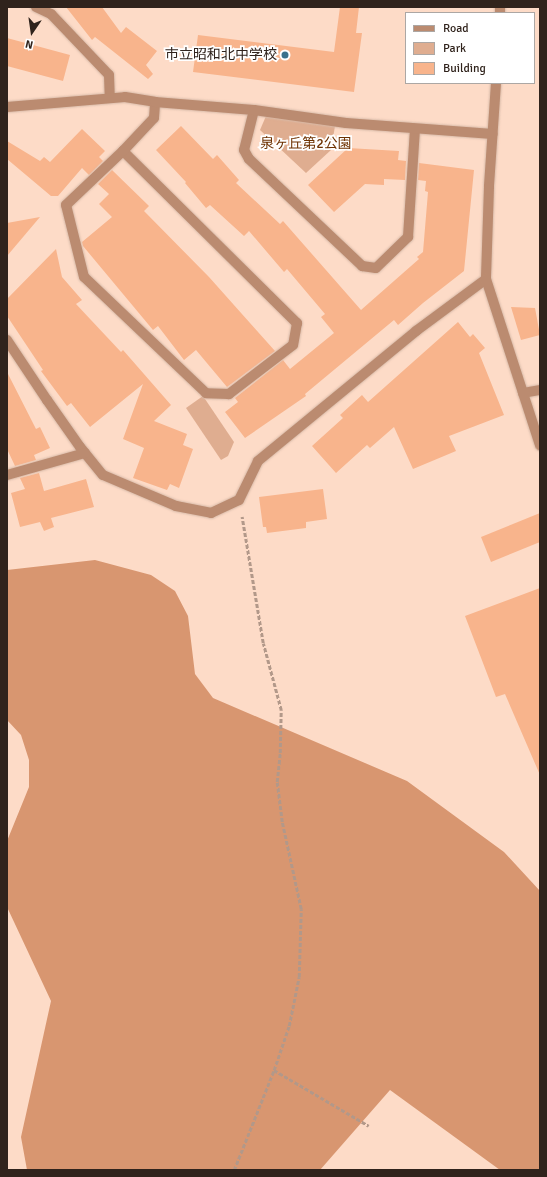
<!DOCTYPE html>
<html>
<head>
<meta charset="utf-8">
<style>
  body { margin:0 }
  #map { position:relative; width:547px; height:1177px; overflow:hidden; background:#fddbc7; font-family:Signika,"Noto Sans JP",sans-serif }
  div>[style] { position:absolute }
  .green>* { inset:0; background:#dfad90 }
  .forest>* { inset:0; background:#d89670 }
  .building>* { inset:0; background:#f8b48c }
  .path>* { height:2.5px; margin-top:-1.25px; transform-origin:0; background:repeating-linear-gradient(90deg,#b29889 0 4px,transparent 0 6px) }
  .roads { filter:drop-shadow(0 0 1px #d8baa8) drop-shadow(0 0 1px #d8baa8) }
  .service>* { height:10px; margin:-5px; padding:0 5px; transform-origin:5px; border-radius:5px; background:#bb8b70 }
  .minor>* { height:10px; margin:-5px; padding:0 5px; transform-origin:5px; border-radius:5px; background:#bb8b70 }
  .tertiary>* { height:10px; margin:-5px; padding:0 5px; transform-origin:5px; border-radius:5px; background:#bb8b70 }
  .dots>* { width:11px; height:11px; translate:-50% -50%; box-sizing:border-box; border:2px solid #fff; border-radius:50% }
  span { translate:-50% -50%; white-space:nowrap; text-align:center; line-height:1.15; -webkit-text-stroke:3.5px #fff; paint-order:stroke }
  .poi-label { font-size:14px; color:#30231c }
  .right { translate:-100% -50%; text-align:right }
  .park-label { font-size:14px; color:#6d3100 }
  .frame { position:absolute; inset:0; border:8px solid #30231c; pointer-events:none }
  .legend { position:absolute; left:405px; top:12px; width:130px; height:72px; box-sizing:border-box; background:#fff; border:1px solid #aca7a4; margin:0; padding:5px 7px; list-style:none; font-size:12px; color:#30231c }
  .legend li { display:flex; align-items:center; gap:8px; height:20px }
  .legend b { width:20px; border:1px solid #aca7a4 }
  .north { position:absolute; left:12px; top:12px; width:40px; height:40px; -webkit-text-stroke:3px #fff; paint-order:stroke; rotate:193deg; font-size:11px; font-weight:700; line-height:16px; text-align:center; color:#30231c }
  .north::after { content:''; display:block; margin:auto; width:14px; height:18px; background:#30231c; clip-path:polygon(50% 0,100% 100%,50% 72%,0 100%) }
</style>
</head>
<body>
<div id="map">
  <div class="green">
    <i style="clip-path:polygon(266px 116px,335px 126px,331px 150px,306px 173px,260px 130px)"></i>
    <i style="clip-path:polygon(203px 396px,234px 442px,228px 456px,221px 460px,186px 408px)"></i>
  </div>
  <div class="forest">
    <i style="clip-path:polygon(95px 560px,151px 575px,175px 591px,188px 616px,195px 674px,213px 698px,407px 781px,504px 852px,540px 891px,540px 1170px,500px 1170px,390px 1090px,320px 1170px,27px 1170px,21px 1137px,51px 1001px,7px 907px,7px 841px,29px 787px,29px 760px,21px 735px,7px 720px,7px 570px)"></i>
  </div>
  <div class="building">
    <i style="clip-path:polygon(66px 7px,102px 7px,121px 33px,126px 27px,157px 51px,146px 65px,153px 74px,148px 79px,95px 37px,92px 40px)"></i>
    <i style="clip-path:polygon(340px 7px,359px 7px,356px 33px,362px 33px,354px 92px,193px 72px,198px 35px,334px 52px)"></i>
    <i style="clip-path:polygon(7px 38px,70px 55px,63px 81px,7px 66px)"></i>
    <i style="clip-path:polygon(181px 126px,213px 159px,217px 155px,239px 180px,236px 183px,280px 224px,283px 221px,361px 310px,419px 259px,417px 257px,423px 252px,428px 192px,425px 191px,426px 181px,418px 180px,419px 163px,474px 170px,464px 271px,423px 303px,398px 325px,394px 320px,305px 394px,306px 396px,245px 438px,225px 412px,238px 402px,235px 398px,283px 360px,290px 369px,334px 333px,321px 317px,325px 314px,287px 269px,284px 272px,249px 231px,244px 236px,210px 205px,206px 208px,185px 183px,186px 182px,156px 150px)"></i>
    <i style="clip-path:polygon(82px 129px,105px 151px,99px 157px,103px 161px,89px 175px,82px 168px,58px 196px,51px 196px,7px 159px,7px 141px,40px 161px,44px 157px,50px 162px)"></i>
    <i style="clip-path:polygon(348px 148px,399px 151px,398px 160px,406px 161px,405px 180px,384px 179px,384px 185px,365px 184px,334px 212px,308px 185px)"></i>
    <i style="clip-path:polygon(112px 170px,149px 206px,144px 211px,209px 277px,275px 351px,227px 387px,196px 350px,184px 360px,158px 326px,153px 330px,83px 246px,82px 242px,112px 217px,99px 204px,109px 194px,98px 184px)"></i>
    <i style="clip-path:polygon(40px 217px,7px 256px,7px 223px)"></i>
    <i style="clip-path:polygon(56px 249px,62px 277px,82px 300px,76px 304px,121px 352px,123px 350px,171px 405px,154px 421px,187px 434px,183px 445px,193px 449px,179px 488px,170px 484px,167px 490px,133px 478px,144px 448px,123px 439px,143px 384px,90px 427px,71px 403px,67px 406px,41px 371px,43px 370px,7px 316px,7px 299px)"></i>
    <i style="clip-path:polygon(511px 307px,535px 308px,540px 335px,521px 340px)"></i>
    <i style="clip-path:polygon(458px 322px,470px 337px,473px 334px,485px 348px,479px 353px,504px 415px,449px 436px,456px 451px,413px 469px,394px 427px,370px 448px,367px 445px,336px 473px,312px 446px,343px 418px,340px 415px,362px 395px,368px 402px)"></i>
    <i style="clip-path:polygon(7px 372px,36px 429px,40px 427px,50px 448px,34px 455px,36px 460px,15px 466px,7px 449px)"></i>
    <i style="clip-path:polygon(39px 473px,44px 491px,86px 479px,94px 507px,51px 518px,54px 527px,44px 531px,40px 522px,20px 527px,11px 493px,25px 489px,20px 478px)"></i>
    <i style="clip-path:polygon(323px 489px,327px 519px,306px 522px,306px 528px,267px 533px,266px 527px,263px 527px,259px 497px)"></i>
    <i style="clip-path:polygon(540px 513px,540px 542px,491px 562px,481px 537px)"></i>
    <i style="clip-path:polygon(540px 588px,540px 775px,505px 694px,496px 697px,465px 616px)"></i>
  </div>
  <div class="path">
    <i style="left:274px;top:1070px;width:110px;rotate:30.5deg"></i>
    <i style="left:234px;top:1170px;width:108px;rotate:-68.2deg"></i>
    <i style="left:274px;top:1070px;width:46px;rotate:-71.2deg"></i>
    <i style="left:289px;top:1026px;width:50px;rotate:-78.5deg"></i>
    <i style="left:299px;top:977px;width:68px;rotate:-88.3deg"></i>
    <i style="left:301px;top:909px;width:89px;rotate:-102.3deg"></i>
    <i style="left:282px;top:822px;width:40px;rotate:-97.1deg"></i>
    <i style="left:277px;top:782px;width:29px;rotate:-84deg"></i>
    <i style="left:280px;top:753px;width:43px;rotate:-88.7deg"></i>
    <i style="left:281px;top:710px;width:69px;rotate:-105deg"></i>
    <i style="left:263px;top:643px;width:128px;rotate:-99.5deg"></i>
  </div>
  <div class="roads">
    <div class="service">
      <i style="left:523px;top:393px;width:17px;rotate:-10deg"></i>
    </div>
    <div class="minor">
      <i style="left:36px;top:7px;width:17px;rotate:25deg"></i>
      <i style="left:51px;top:14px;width:84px;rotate:46.4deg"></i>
      <i style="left:109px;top:75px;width:23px;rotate:88deg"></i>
      <i style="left:254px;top:110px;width:41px;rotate:104deg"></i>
      <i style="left:244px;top:150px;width:10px;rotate:61deg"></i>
      <i style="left:249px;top:159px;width:156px;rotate:43.4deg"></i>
      <i style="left:362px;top:266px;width:14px;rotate:8deg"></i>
      <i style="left:376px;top:268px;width:45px;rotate:-44.1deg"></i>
      <i style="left:408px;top:237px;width:108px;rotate:-86.3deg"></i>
      <i style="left:123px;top:151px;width:245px;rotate:44.7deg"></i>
      <i style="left:297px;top:323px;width:22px;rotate:100deg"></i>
      <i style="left:293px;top:345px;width:81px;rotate:142.6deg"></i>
      <i style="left:229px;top:394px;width:23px;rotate:-178deg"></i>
      <i style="left:206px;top:393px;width:168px;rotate:-136.4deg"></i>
      <i style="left:84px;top:277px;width:74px;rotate:-104deg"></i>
      <i style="left:66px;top:205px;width:79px;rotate:-43.5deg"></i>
      <i style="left:123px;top:151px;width:45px;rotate:-46.8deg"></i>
      <i style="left:154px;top:118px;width:16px;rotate:-86deg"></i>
      <i style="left:7px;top:340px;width:72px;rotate:56.3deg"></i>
      <i style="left:47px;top:400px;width:57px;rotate:54.9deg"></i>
      <i style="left:80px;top:447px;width:36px;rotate:51deg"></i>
      <i style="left:103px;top:475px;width:79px;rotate:23deg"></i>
      <i style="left:176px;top:506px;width:36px;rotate:11deg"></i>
      <i style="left:211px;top:513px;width:31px;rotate:-25deg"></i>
      <i style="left:239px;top:500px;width:43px;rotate:-64deg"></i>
      <i style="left:258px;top:461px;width:205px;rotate:-39.4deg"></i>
      <i style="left:416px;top:331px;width:87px;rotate:-36.6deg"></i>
      <i style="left:7px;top:475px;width:81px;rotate:-15.8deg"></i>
    </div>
    <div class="tertiary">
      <i style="left:500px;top:13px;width:6px;rotate:-90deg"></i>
      <i style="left:496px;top:83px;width:104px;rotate:93.9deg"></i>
      <i style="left:489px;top:187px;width:92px;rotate:91.9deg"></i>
      <i style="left:486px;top:279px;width:175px;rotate:72deg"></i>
      <i style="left:7px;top:107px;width:118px;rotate:-4.8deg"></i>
      <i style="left:125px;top:97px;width:30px;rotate:9deg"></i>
      <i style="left:155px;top:102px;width:99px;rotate:4.6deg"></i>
      <i style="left:254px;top:110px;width:93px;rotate:8deg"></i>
      <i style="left:346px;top:123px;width:147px;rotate:4.3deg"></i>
    </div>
  </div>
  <div class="dots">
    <i style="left:285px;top:55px;background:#3a718c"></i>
  </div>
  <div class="poi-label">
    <span class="right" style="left:277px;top:55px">市立昭和北中学校</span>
  </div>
  <div class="park-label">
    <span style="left:306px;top:144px">泉ヶ丘第2公園</span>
  </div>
  <div class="frame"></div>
  <ul class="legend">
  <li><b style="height:5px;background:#bb8b70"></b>Road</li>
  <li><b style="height:11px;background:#dfad90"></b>Park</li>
  <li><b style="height:11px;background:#f8b48c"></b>Building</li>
  </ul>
  <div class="north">N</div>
</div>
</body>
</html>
